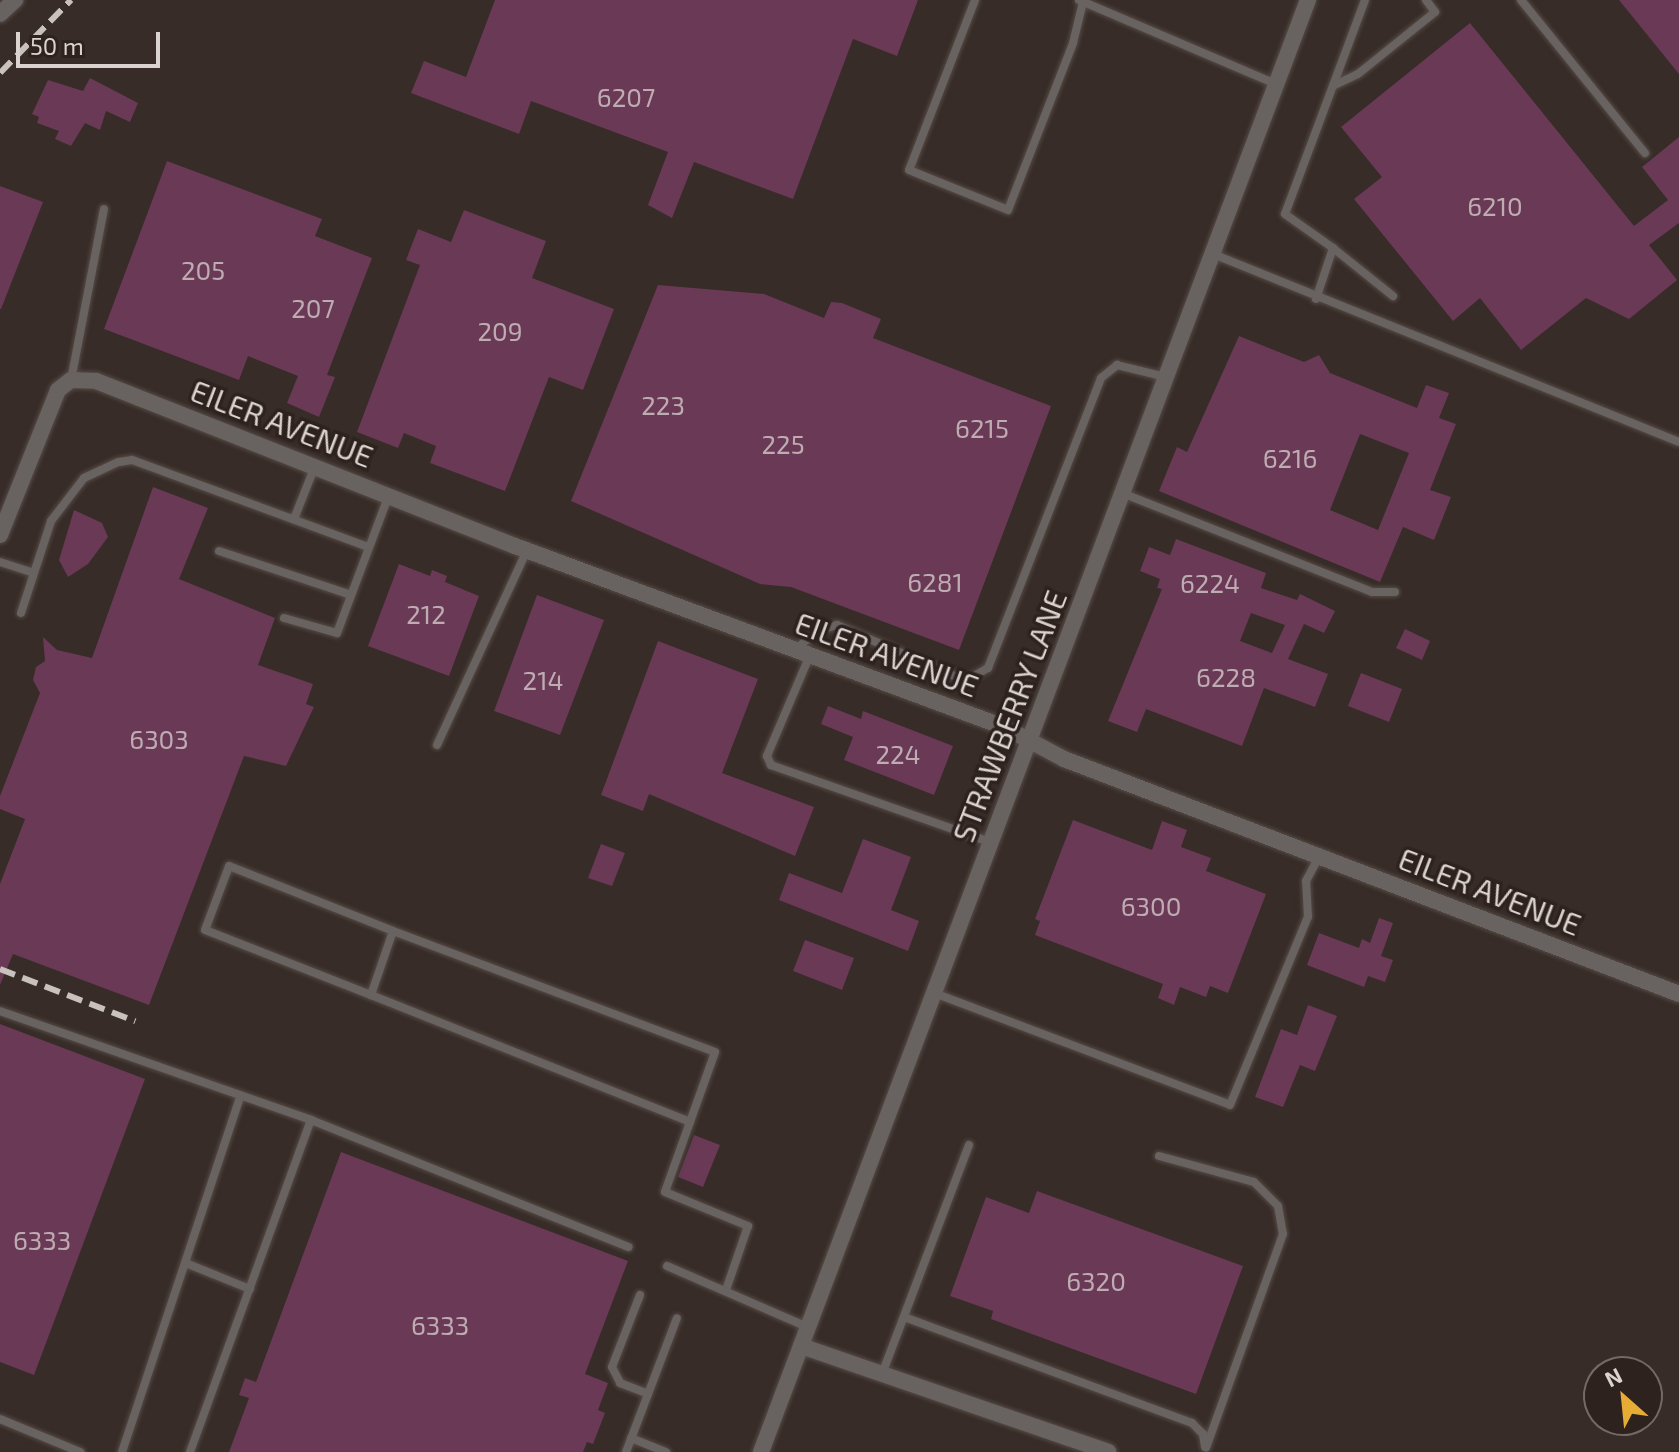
<!DOCTYPE html>
<html>
<head>
<meta charset="utf-8">
<style>
  body { margin:0 }
  #map { position:relative; width:1679px; height:1452px; overflow:hidden; background:#372c27; font-family:"Exo 2",sans-serif }
  div>[style] { position:absolute }
  .building>* { inset:0; background:#693956 }
  .roads { filter:drop-shadow(0 0 2px #554a45) drop-shadow(0 0 2px #554a45) }
  .lane>* { height:8px; margin:-4px; padding:0 4px; transform-origin:4px; border-radius:4px; background:#686260 }
  .street>* { height:16px; margin:-8px; padding:0 8px; transform-origin:8px; border-radius:8px; background:#686260 }
  .rail>* { height:6px; margin-top:-3px; transform-origin:0; background:repeating-linear-gradient(90deg,#c9c1bd 0 16px,transparent 0 24px) }
  span { translate:-50% -50%; white-space:nowrap; text-align:center; line-height:1.15; -webkit-text-stroke:7px #2d221e; paint-order:stroke }
  .number-label { font-size:26px; color:#beacb2 }
  .number-label span { -webkit-text-stroke-width:0 }
  .street-label { font-size:30px; color:#dbd3d0 }
  .north { position:absolute; left:1583px; top:1356px; width:80px; height:80px; box-sizing:border-box; background:#2d221e; border:2px solid #736965; border-radius:50%; rotate:333deg; font-size:22px; font-weight:700; line-height:32px; text-align:center; color:#dbd3d0 }
  .north::after { content:''; display:block; margin:auto; width:28px; height:36px; background:#e7ac36; clip-path:polygon(50% 0,100% 100%,50% 72%,0 100%) }
  .scale { position:absolute; left:16px; top:32px; width:144px; height:36px; box-sizing:border-box; border:4px solid #dbd3d0; border-top:0; padding-left:10px; font-size:24px; line-height:28px; white-space:nowrap; color:#dbd3d0; -webkit-text-stroke:6px #2d221e; paint-order:stroke }
</style>
</head>
<body>
<div id="map">
  <div class="building">
    <i style="clip-path:polygon(495px 0,918px 0,897px 56px,853px 39px,793px 199px,694px 162px,672px 218px,648px 205px,668px 152px,531px 101px,519px 134px,411px 93px,424px 61px,466px 77px)"></i>
    <i style="clip-path:polygon(1619px 0,1679px 0,1679px 74px)"></i>
    <i style="clip-path:polygon(1470px 23px,1634px 226px,1668px 200px,1642px 167px,1679px 137px,1679px 223px,1649px 245px,1677px 280px,1629px 319px,1586px 298px,1521px 350px,1480px 298px,1453px 321px,1354px 199px,1382px 177px,1341px 127px)"></i>
    <i style="clip-path:polygon(90px 78px,138px 103px,130px 122px,106px 111px,100px 130px,85px 123px,71px 146px,55px 139px,59px 131px,37px 123px,39px 117px,32px 114px,48px 80px,83px 91px)"></i>
    <i style="clip-path:polygon(167px 161px,322px 219px,315px 236px,372px 258px,327px 375px,335px 377px,319px 417px,287px 403px,298px 376px,248px 356px,239px 380px,104px 329px)"></i>
    <i style="clip-path:polygon(0 186px,43px 202px,1px 309px,0 309px)"></i>
    <i style="clip-path:polygon(464px 210px,546px 241px,532px 278px,614px 309px,583px 390px,549px 377px,505px 491px,430px 463px,436px 446px,404px 433px,398px 448px,357px 432px,420px 265px,406px 260px,418px 229px,451px 242px)"></i>
    <i style="clip-path:polygon(658px 285px,764px 294px,824px 318px,831px 302px,842px 303px,881px 319px,873px 338px,1051px 406px,959px 650px,791px 587px,760px 584px,571px 501px)"></i>
    <i style="clip-path:polygon(evenodd,1239px 336px,1304px 362px,1319px 355px,1330px 373px,1417px 408px,1426px 385px,1449px 393px,1439px 418px,1456px 424px,1430px 490px,1451px 497px,1434px 540px,1403px 527px,1380px 582px,1159px 491px,1177px 447px,1187px 452px,1239px 336px,1360px 434px,1409px 453px,1378px 530px,1330px 510px,1360px 434px)"></i>
    <i style="clip-path:polygon(153px 487px,208px 508px,179px 579px,275px 618px,258px 665px,313px 684px,306px 704px,314px 707px,286px 766px,244px 756px,149px 1005px,13px 954px,0 985px,0 884px,25px 819px,0 809px,0 796px,40px 693px,33px 680px,36px 667px,45px 661px,43px 637px,57px 650px,92px 658px)"></i>
    <i style="clip-path:polygon(74px 510px,102px 523px,108px 537px,88px 564px,68px 577px,59px 560px)"></i>
    <i style="clip-path:polygon(evenodd,1176px 539px,1266px 573px,1261px 588px,1297px 600px,1300px 594px,1335px 611px,1324px 633px,1304px 624px,1288px 659px,1328px 674px,1315px 707px,1264px 688px,1242px 746px,1146px 709px,1137px 732px,1108px 721px,1162px 589px,1157px 588px,1160px 579px,1140px 571px,1149px 547px,1170px 555px,1176px 539px,1251px 613px,1285px 625px,1272px 653px,1240px 641px,1251px 613px)"></i>
    <i style="clip-path:polygon(399px 564px,430px 576px,432px 570px,447px 576px,445px 582px,479px 596px,449px 676px,368px 646px)"></i>
    <i style="clip-path:polygon(537px 595px,604px 620px,560px 735px,494px 711px)"></i>
    <i style="clip-path:polygon(1405px 629px,1430px 641px,1422px 660px,1396px 648px)"></i>
    <i style="clip-path:polygon(658px 641px,758px 679px,722px 773px,814px 807px,795px 856px,649px 794px,643px 811px,601px 795px)"></i>
    <i style="clip-path:polygon(1361px 673px,1402px 689px,1389px 722px,1348px 706px)"></i>
    <i style="clip-path:polygon(828px 706px,861px 719px,863px 711px,953px 746px,934px 795px,844px 760px,853px 737px,821px 724px)"></i>
    <i style="clip-path:polygon(1073px 820px,1152px 850px,1162px 821px,1187px 830px,1181px 847px,1211px 858px,1206px 871px,1266px 894px,1228px 993px,1210px 986px,1206px 997px,1180px 987px,1174px 1005px,1158px 998px,1163px 984px,1035px 935px,1040px 921px,1035px 919px)"></i>
    <i style="clip-path:polygon(863px 839px,911px 857px,891px 910px,919px 921px,908px 951px,779px 900px,789px 873px,842px 893px)"></i>
    <i style="clip-path:polygon(601px 844px,625px 853px,612px 886px,588px 878px)"></i>
    <i style="clip-path:polygon(1379px 918px,1393px 923px,1381px 956px,1393px 960px,1385px 982px,1368px 976px,1364px 987px,1307px 965px,1319px 933px,1359px 948px,1362px 939px,1370px 943px)"></i>
    <i style="clip-path:polygon(805px 940px,854px 958px,842px 990px,793px 971px)"></i>
    <i style="clip-path:polygon(1308px 1005px,1337px 1016px,1315px 1071px,1300px 1065px,1283px 1107px,1255px 1097px,1281px 1029px,1297px 1035px)"></i>
    <i style="clip-path:polygon(0 1024px,145px 1079px,34px 1375px,0 1362px)"></i>
    <i style="clip-path:polygon(694px 1135px,720px 1145px,703px 1187px,678px 1177px)"></i>
    <i style="clip-path:polygon(341px 1152px,628px 1261px,585px 1374px,608px 1383px,598px 1410px,605px 1413px,593px 1444px,587px 1442px,583px 1452px,229px 1452px,249px 1398px,239px 1395px,245px 1378px,256px 1382px)"></i>
    <i style="clip-path:polygon(1037px 1191px,1243px 1266px,1196px 1394px,991px 1319px,993px 1311px,950px 1296px,986px 1197px,1029px 1213px)"></i>
  </div>
  <div class="roads">
    <div class="lane">
      <i style="left:975px;top:0;width:182px;rotate:111.2deg"></i>
      <i style="left:909px;top:170px;width:107px;rotate:22deg"></i>
      <i style="left:1008px;top:210px;width:179px;rotate:-68.7deg"></i>
      <i style="left:1073px;top:43px;width:42px;rotate:-76.3deg"></i>
      <i style="left:1079px;top:0;width:214px;rotate:23.1deg"></i>
      <i style="left:1521px;top:0;width:197px;rotate:51deg"></i>
      <i style="left:1335px;top:85px;width:25px;rotate:-26deg"></i>
      <i style="left:1358px;top:74px;width:99px;rotate:-38.8deg"></i>
      <i style="left:1435px;top:12px;width:15px;rotate:-127deg"></i>
      <i style="left:1333px;top:248px;width:77px;rotate:38.7deg"></i>
      <i style="left:1213px;top:254px;width:502px;rotate:21.97deg"></i>
      <i style="left:1316px;top:299px;width:54px;rotate:-71.6deg"></i>
      <i style="left:1333px;top:248px;width:59px;rotate:-144.7deg"></i>
      <i style="left:1285px;top:214px;width:228px;rotate:-69.5deg"></i>
      <i style="left:71px;top:380px;width:174px;rotate:-79.1deg"></i>
      <i style="left:1122px;top:493px;width:269px;rotate:21.6deg"></i>
      <i style="left:1372px;top:592px;width:23px"></i>
      <i style="left:294px;top:519px;width:57px;rotate:-68.4deg"></i>
      <i style="left:219px;top:551px;width:139px;rotate:18.4deg"></i>
      <i style="left:0;top:562px;width:35px;rotate:18deg"></i>
      <i style="left:21px;top:613px;width:97px;rotate:-71.9deg"></i>
      <i style="left:51px;top:521px;width:54px;rotate:-52.5deg"></i>
      <i style="left:84px;top:478px;width:38px;rotate:-25deg"></i>
      <i style="left:119px;top:462px;width:13px;rotate:-9deg"></i>
      <i style="left:132px;top:460px;width:252px;rotate:20.2deg"></i>
      <i style="left:284px;top:618px;width:55px;rotate:15.8deg"></i>
      <i style="left:337px;top:633px;width:147px;rotate:-69.4deg"></i>
      <i style="left:795px;top:650px;width:29px;rotate:-41deg"></i>
      <i style="left:817px;top:631px;width:21px;rotate:-17deg"></i>
      <i style="left:837px;top:625px;width:141px;rotate:23.5deg"></i>
      <i style="left:966px;top:681px;width:26px;rotate:-31deg"></i>
      <i style="left:988px;top:668px;width:311px;rotate:-68.7deg"></i>
      <i style="left:1101px;top:378px;width:21px;rotate:-39deg"></i>
      <i style="left:1117px;top:365px;width:50px;rotate:13.8deg"></i>
      <i style="left:810px;top:655px;width:110px;rotate:113.1deg"></i>
      <i style="left:767px;top:756px;width:10px;rotate:66deg"></i>
      <i style="left:771px;top:765px;width:232px;rotate:19.4deg"></i>
      <i style="left:437px;top:745px;width:215px;rotate:-65.2deg"></i>
      <i style="left:934px;top:993px;width:316px;rotate:20.7deg"></i>
      <i style="left:1230px;top:1105px;width:204px;rotate:-67.5deg"></i>
      <i style="left:1308px;top:917px;width:36px;rotate:-93deg"></i>
      <i style="left:1306px;top:881px;width:30px;rotate:-62deg"></i>
      <i style="left:371px;top:995px;width:178px;rotate:-158.6deg"></i>
      <i style="left:205px;top:930px;width:68px;rotate:-69.4deg"></i>
      <i style="left:229px;top:866px;width:176px;rotate:21.6deg"></i>
      <i style="left:0;top:1011px;width:330px;rotate:19.3deg"></i>
      <i style="left:690px;top:1122px;width:74px;rotate:-70.3deg"></i>
      <i style="left:715px;top:1052px;width:344px;rotate:-159.4deg"></i>
      <i style="left:393px;top:931px;width:68px;rotate:109deg"></i>
      <i style="left:371px;top:995px;width:343px;rotate:21.7deg"></i>
      <i style="left:690px;top:1122px;width:74px;rotate:109.7deg"></i>
      <i style="left:665px;top:1192px;width:90px;rotate:22.3deg"></i>
      <i style="left:748px;top:1226px;width:68px;rotate:109deg"></i>
      <i style="left:1159px;top:1156px;width:98px;rotate:15.3deg"></i>
      <i style="left:1254px;top:1182px;width:34px;rotate:45deg"></i>
      <i style="left:1278px;top:1206px;width:28px;rotate:80deg"></i>
      <i style="left:1283px;top:1234px;width:227px;rotate:109.8deg"></i>
      <i style="left:188px;top:1264px;width:67px;rotate:22deg"></i>
      <i style="left:667px;top:1266px;width:153px;rotate:23.5deg"></i>
      <i style="left:640px;top:1295px;width:77px;rotate:111.3deg"></i>
      <i style="left:612px;top:1367px;width:18px;rotate:63deg"></i>
      <i style="left:620px;top:1383px;width:30px;rotate:21deg"></i>
      <i style="left:904px;top:1317px;width:307px;rotate:20.2deg"></i>
      <i style="left:1192px;top:1423px;width:16px;rotate:45deg"></i>
      <i style="left:1203px;top:1434px;width:13px;rotate:81deg"></i>
      <i style="left:882px;top:1374px;width:245px;rotate:-69.2deg"></i>
      <i style="left:0;top:1419px;width:87px;rotate:22.4deg"></i>
      <i style="left:631px;top:1438px;width:38px;rotate:22deg"></i>
      <i style="left:122px;top:1452px;width:376px;rotate:-71.6deg"></i>
      <i style="left:190px;top:1452px;width:353px;rotate:-70deg"></i>
      <i style="left:311px;top:1120px;width:342px;rotate:21.8deg"></i>
      <i style="left:626px;top:1452px;width:143px;rotate:-69.2deg"></i>
    </div>
    <div class="street">
      <i style="left:0;top:14px;width:21px;rotate:-43deg"></i>
      <i style="left:0;top:535px;width:156px;rotate:-68.2deg"></i>
      <i style="left:58px;top:390px;width:16px;rotate:-38deg"></i>
      <i style="left:71px;top:380px;width:25px;rotate:2deg"></i>
      <i style="left:96px;top:381px;width:450px;rotate:21.5deg"></i>
      <i style="left:515px;top:546px;width:521px;rotate:20.31deg"></i>
      <i style="left:1004px;top:727px;width:68px;rotate:28.1deg"></i>
      <i style="left:1064px;top:759px;width:658px;rotate:20.91deg"></i>
      <i style="left:801px;top:1346px;width:325px;rotate:19deg"></i>
      <i style="left:761px;top:1452px;width:1552px;rotate:-69.36deg"></i>
    </div>
  </div>
  <div class="rail">
    <i style="left:0;top:73px;width:102px;rotate:-45.8deg"></i>
    <i style="left:0;top:969px;width:145px;rotate:21.1deg"></i>
  </div>
  <div class="number-label">
    <span style="left:626px;top:97px">6207</span>
    <span style="left:1495px;top:206px">6210</span>
    <span style="left:203px;top:270px">205</span>
    <span style="left:313px;top:308px">207</span>
    <span style="left:500px;top:331px">209</span>
    <span style="left:663px;top:405px">223</span>
    <span style="left:982px;top:428px">6215</span>
    <span style="left:783px;top:444px">225</span>
    <span style="left:1290px;top:458px">6216</span>
    <span style="left:935px;top:582px">6281</span>
    <span style="left:1210px;top:583px">6224</span>
    <span style="left:426px;top:614px">212</span>
    <span style="left:1226px;top:677px">6228</span>
    <span style="left:543px;top:680px">214</span>
    <span style="left:159px;top:739px">6303</span>
    <span style="left:898px;top:754px">224</span>
    <span style="left:1151px;top:906px">6300</span>
    <span style="left:42px;top:1240px">6333</span>
    <span style="left:1096px;top:1281px">6320</span>
    <span style="left:440px;top:1325px">6333</span>
  </div>
  <div class="street-label">
    <span style="left:282px;top:423px;rotate:21deg">EILER AVENUE</span>
    <span style="left:887px;top:654px;rotate:20deg">EILER AVENUE</span>
    <span style="left:1009px;top:716px;rotate:-69deg">STRAWBERRY LANE</span>
    <span style="left:1490px;top:891px;rotate:21deg">EILER AVENUE</span>
  </div>
  <div class="north">N</div>
  <div class="scale">50 m</div>
</div>
</body>
</html>
